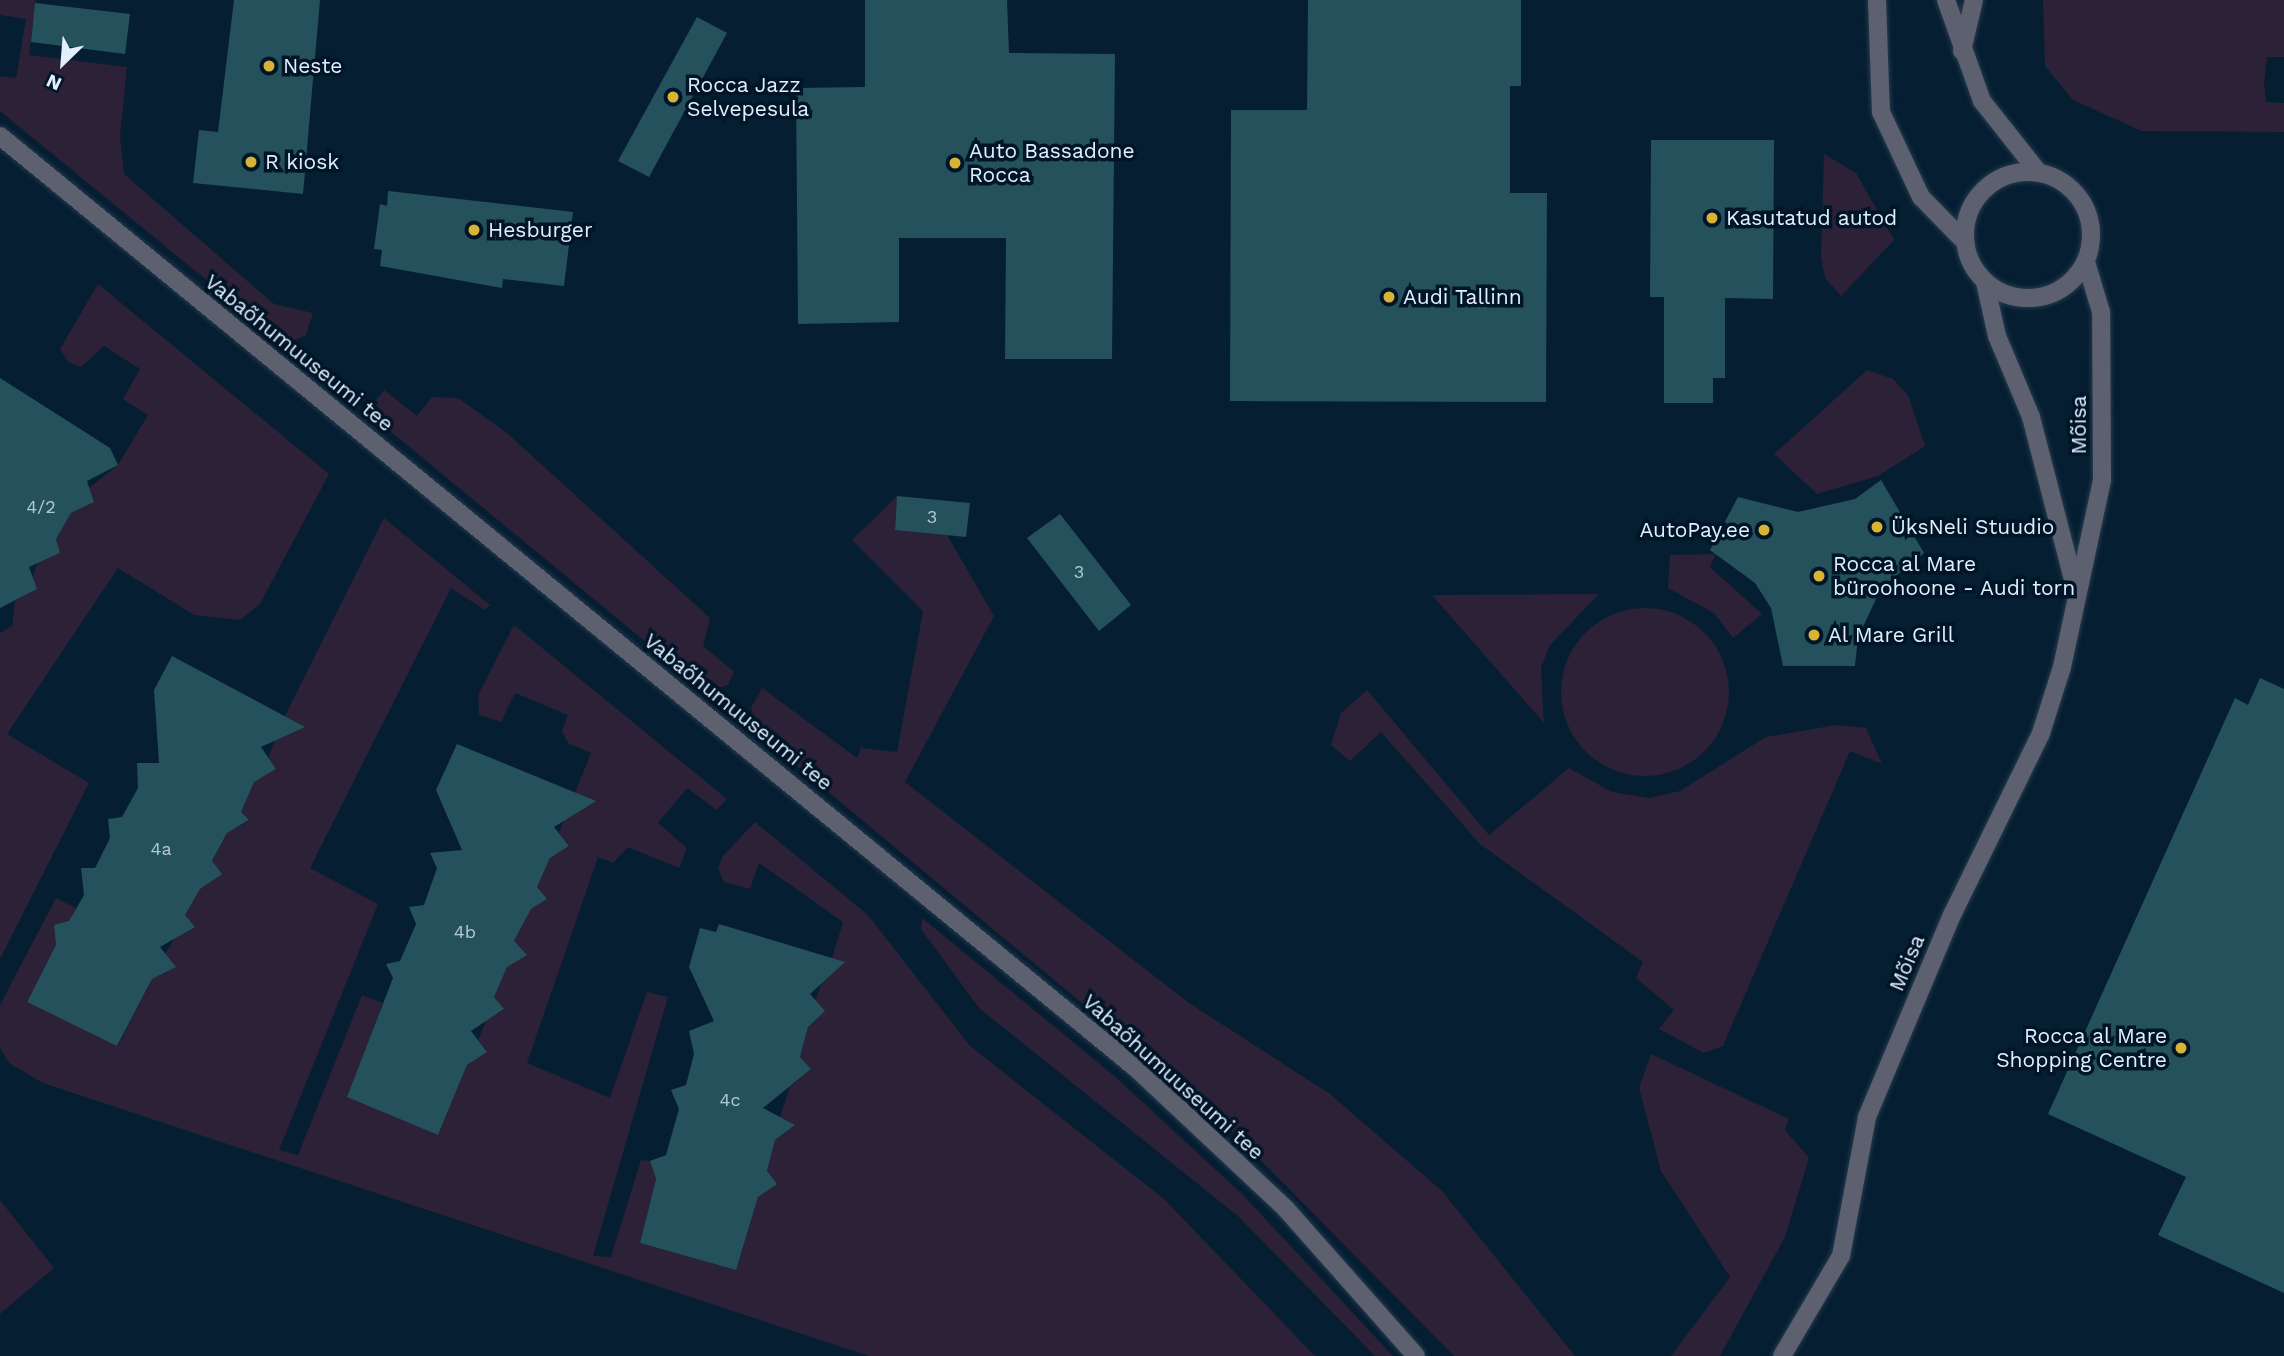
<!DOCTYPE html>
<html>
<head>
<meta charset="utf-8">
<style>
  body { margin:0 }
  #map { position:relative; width:2284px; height:1356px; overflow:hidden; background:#061e32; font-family:"Work Sans",sans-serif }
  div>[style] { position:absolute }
  .green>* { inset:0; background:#2c2136 }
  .round { border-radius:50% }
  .building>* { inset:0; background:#25515c }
  .roads { filter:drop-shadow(0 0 2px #253b4e) drop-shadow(0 0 2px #253b4e) }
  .minor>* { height:18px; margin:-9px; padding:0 9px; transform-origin:9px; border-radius:9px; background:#5d606e }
  .minor>.ring { margin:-9px; padding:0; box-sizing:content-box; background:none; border:18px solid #5d606e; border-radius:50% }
  .tertiary>* { height:18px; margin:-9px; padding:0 9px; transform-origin:9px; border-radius:9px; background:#5d606e }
  .dots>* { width:19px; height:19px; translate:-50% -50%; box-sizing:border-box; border:4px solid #001528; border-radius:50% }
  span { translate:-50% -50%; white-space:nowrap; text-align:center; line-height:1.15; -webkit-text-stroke:7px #001528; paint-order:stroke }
  .number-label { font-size:18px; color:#b2c8d5 }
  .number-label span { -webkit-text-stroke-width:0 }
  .poi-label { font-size:21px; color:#e1effd }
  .left { translate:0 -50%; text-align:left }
  .right { translate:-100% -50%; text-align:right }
  .street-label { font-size:21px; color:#e1effd }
  .north { position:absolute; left:28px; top:28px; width:70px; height:70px; -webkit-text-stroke:5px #001528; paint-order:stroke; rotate:205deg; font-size:19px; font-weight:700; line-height:28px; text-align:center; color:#e1effd }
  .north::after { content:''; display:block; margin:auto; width:24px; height:32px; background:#e1effd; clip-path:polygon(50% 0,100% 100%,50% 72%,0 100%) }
</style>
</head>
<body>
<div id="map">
  <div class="green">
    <i style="clip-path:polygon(0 0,36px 0,29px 55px,127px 67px,120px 136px,124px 174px,274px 304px,313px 313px,306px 335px,291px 342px,276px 337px,0 111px,0 76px,16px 78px,26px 19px,0 15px)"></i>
    <i style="clip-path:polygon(2043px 0,2284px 0,2284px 57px,2267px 57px,2264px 83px,2266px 102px,2284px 103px,2284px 132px,2142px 131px,2073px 100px,2045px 66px)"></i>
    <i style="clip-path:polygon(1824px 154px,1856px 173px,1894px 240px,1841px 296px,1825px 278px,1821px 257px)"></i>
    <i style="clip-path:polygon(98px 284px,329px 474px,260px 604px,240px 620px,194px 615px,118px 568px,7px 734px,89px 783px,0 959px,0 633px,12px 626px,15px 601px,36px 589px,32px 577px,38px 563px,59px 553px,56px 539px,71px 513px,93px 502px,89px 488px,118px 465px,148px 415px,123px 399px,140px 369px,104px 346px,81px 367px,68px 362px,60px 349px)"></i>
    <i style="clip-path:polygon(1867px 370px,1893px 379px,1908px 395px,1925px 446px,1878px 476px,1817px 494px,1774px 454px)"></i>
    <i style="clip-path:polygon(384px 390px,417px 416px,432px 397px,458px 398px,507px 433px,710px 618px,703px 646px,734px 672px,728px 685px,711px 690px,698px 685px,367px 412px)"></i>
    <i style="clip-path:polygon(897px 496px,895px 530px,947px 535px,994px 616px,905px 782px,1189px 1003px,1330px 1094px,1442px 1191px,1575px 1356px,1454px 1356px,1215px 1114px,760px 735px,751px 708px,762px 688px,857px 758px,861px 748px,897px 752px,923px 611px,852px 540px)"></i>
    <i style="clip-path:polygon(384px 518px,490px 605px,485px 610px,451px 588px,310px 868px,378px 904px,279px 1150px,298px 1155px,362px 995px,383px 1003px,348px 1097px,438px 1135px,467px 1065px,487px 1052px,478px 1040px,486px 1021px,504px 1010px,494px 997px,514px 941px,531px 909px,547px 899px,537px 887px,550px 858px,569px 846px,559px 833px,591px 753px,568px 743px,562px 731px,568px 715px,515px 693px,501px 722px,479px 715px,478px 695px,514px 625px,727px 799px,717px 810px,687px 788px,658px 823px,687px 848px,679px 868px,628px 847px,613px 863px,598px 857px,527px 1063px,610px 1098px,647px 992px,668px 997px,593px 1256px,611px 1257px,641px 1160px,650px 1161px,656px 1179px,640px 1243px,736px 1270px,758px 1197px,776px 1184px,767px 1171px,775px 1140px,795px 1125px,780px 1117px,790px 1087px,811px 1069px,800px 1057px,808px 1027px,824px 1011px,815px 1000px,822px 983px,838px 968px,832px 958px,843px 922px,759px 863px,750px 889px,724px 882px,718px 868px,723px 856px,755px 822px,868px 915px,970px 1046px,1164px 1199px,1315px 1356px,869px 1356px,43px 1083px,9px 1063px,0 1048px,0 1005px,56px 898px,76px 908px,69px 922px,54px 925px,56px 945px,27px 1002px,118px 1046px,152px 979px,176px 967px,165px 954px,175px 938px,194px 927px,185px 915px,227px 833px,249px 821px,241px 812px,254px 782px,276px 769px,268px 758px,275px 740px,297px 730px,285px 716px)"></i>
    <i style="clip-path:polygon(1716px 554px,1710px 567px,1762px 614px,1733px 638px,1714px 613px,1668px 588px,1670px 555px)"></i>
    <i style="clip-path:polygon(1599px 594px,1550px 645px,1541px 667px,1544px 723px,1432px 595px)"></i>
    <i class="round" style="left:1561px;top:608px;width:168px;height:168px"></i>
    <i style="clip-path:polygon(1367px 690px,1489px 835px,1569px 768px,1612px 792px,1649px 798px,1680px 791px,1766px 737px,1836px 725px,1866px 728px,1882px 764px,1850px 751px,1723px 1046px,1704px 1053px,1659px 1029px,1674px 1010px,1636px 978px,1643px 962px,1480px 844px,1381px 732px,1350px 761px,1331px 745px,1341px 713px)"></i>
    <i style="clip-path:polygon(922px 918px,1112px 1074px,1243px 1195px,1393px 1356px,1375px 1356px,1239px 1217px,979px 1008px,921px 929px)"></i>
    <i style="clip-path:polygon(1651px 1054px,1789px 1119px,1785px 1130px,1809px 1158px,1785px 1237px,1720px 1356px,1671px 1356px,1730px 1277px,1661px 1171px,1639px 1088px)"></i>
    <i style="clip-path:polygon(0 1200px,54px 1268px,0 1314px)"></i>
  </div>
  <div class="building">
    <i style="clip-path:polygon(234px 0,320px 0,303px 194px,193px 183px,199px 130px,218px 132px)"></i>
    <i style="clip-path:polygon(865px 0,1007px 0,1009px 53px,1115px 54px,1112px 359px,1005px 359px,1006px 238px,899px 238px,899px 322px,798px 324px,796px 88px,865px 87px)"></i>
    <i style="clip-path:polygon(1308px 0,1521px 0,1521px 86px,1510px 86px,1510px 193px,1547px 193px,1546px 402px,1230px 401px,1231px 110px,1307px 110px)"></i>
    <i style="clip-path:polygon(35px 3px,130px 14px,125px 54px,31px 42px)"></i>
    <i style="clip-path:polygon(697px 17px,727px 33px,649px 177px,618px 161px)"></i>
    <i style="clip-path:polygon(1651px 140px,1774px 140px,1773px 299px,1725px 298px,1725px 378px,1713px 378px,1713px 403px,1664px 403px,1664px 297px,1650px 297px)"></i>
    <i style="clip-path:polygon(388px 191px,573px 212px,564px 286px,503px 279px,502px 288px,380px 266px,382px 250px,374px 249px,380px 204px,387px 206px)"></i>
    <i style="clip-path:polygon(0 378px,110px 448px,118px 465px,87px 481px,94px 502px,71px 513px,56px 539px,60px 553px,29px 567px,37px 589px,0 608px)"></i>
    <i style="clip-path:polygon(1881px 480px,1924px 553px,1881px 588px,1858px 638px,1855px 666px,1783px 666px,1771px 608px,1755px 583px,1710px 550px,1738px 497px,1798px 512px,1855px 499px)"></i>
    <i style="clip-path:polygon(897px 496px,970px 503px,966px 537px,895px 530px)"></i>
    <i style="clip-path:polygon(1060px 514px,1131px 605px,1099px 631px,1027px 538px)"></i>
    <i style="clip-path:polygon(172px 656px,305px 727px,261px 747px,276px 769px,254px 782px,241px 812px,249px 820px,227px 833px,212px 861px,222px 874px,200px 889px,185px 915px,195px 927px,160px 947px,176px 967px,152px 979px,117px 1046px,27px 1002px,56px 945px,54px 925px,69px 921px,84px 895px,81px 868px,95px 868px,110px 838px,108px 819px,122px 817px,138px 788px,137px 763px,159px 763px,154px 690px)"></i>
    <i style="clip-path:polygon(2260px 678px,2284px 689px,2284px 1293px,2158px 1235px,2186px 1177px,2048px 1114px,2235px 698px,2248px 705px)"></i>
    <i style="clip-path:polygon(457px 744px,596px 801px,554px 827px,569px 846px,550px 858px,537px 887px,547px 899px,531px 909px,514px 941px,527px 955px,507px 967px,494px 997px,504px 1009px,471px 1031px,487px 1052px,467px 1065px,438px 1135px,347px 1097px,393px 978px,386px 964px,400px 961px,416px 924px,409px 907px,424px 905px,437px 868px,430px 853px,462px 850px,436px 790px)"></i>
    <i style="clip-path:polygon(719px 924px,845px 962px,810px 994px,825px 1011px,808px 1027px,800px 1057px,811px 1069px,763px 1108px,795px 1125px,775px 1140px,767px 1171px,777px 1184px,758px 1197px,736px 1270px,640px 1243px,656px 1179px,650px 1161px,666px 1155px,679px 1109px,671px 1090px,686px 1085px,694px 1054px,689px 1031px,714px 1021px,689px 967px,700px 928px,716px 932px)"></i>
  </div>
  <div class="roads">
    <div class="minor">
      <i style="left:1877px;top:0;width:112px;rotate:88deg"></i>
      <i style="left:1881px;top:112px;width:94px;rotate:64.8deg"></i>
      <i style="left:1921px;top:197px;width:57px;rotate:45.7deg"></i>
      <i style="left:1946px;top:0;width:107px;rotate:70.4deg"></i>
      <i style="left:1982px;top:101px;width:92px;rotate:51.6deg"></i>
      <i style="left:1962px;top:51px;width:52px;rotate:-76.8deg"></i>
      <i class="ring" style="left:1965px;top:172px;width:108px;height:108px"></i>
      <i style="left:1985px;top:282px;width:55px;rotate:77.5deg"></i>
      <i style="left:1997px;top:336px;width:88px;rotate:67.2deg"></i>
      <i style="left:2031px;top:417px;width:176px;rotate:75.5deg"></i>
      <i style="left:1782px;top:1356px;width:116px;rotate:-59.5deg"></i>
      <i style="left:1841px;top:1256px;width:141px;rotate:-79.4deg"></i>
      <i style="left:1867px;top:1117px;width:219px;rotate:-67.2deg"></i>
      <i style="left:1952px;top:915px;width:203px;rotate:-63.9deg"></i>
      <i style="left:2041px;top:733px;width:69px;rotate:-72.3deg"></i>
      <i style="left:2062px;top:667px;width:191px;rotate:-77.9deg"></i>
      <i style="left:2102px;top:480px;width:168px;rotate:-90.3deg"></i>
      <i style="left:2101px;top:312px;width:52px;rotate:-106.7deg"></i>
    </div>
    <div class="tertiary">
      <i style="left:0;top:136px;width:1471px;rotate:39.37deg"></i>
      <i style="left:1137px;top:1069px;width:204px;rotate:43.2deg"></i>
      <i style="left:1286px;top:1209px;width:196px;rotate:48.5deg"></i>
    </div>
  </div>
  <div class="dots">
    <i style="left:269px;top:66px;background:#d9b334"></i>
    <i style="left:673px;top:97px;background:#d9b334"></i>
    <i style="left:251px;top:162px;background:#d9b334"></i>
    <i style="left:955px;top:163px;background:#d9b334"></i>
    <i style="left:1712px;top:218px;background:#d9b334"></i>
    <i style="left:474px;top:230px;background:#d9b334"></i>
    <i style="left:1389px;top:297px;background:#d9b334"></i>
    <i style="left:1877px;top:527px;background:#d9b334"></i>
    <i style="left:1764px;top:530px;background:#d9b334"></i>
    <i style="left:1819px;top:576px;background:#d9b334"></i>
    <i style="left:1814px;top:635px;background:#d9b334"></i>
    <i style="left:2181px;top:1048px;background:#d9b334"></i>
  </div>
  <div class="number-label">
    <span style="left:41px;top:507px">4/2</span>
    <span style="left:932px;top:517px">3</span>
    <span style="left:1079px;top:572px">3</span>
    <span style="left:161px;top:849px">4a</span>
    <span style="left:465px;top:932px">4b</span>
    <span style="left:730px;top:1100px">4c</span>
  </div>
  <div class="poi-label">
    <span class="left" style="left:283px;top:66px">Neste</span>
    <span class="left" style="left:687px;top:97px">Rocca Jazz<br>Selvepesula</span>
    <span class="left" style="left:969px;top:163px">Auto Bassadone<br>Rocca</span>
    <span class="left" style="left:265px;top:162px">R kiosk</span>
    <span class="left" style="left:1726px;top:218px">Kasutatud autod</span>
    <span class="left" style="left:488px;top:230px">Hesburger</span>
    <span class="left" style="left:1403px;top:297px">Audi Tallinn</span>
    <span class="left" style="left:1891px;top:527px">ÜksNeli Stuudio</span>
    <span class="right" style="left:1750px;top:530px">AutoPay.ee</span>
    <span class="left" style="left:1833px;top:576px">Rocca al Mare<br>büroohoone - Audi torn</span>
    <span class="left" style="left:1828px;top:635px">Al Mare Grill</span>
    <span class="right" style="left:2167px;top:1048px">Rocca al Mare<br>Shopping Centre</span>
  </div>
  <div class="street-label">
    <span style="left:299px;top:353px;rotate:39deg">Vabaõhumuuseumi tee</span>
    <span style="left:2079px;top:425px;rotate:-90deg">Mõisa</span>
    <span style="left:738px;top:712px;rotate:39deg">Vabaõhumuuseumi tee</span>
    <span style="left:1907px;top:963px;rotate:-67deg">Mõisa</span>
    <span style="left:1173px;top:1077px;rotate:42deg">Vabaõhumuuseumi tee</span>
  </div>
  <div class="north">N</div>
</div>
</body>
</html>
